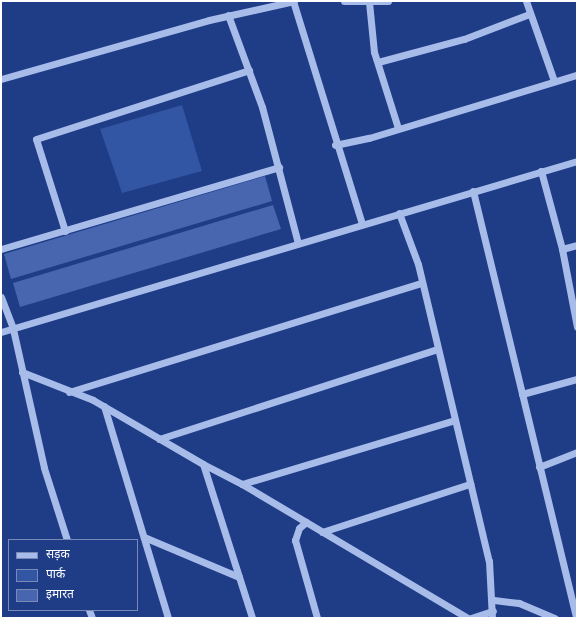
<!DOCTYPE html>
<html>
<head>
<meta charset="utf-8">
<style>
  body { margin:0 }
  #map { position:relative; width:578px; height:619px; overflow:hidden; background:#1f3c87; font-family:"Varela Round","Noto Sans Devanagari",sans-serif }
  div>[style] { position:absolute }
  .green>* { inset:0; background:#3255a4 }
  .building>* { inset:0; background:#4766af }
  .minor>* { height:7px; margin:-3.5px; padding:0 3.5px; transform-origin:3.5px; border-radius:3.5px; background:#a8bcea }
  span { translate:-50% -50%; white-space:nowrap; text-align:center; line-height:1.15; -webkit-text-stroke:3.5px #1f3c87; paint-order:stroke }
  .frame { position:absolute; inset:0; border:2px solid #fff; pointer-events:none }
  .legend { position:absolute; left:8px; top:539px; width:130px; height:72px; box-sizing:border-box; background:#1f3c87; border:1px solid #798ab7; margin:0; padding:5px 7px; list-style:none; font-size:12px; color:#fff }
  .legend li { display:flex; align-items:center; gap:8px; height:20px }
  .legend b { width:20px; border:1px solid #798ab7 }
</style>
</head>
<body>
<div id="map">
  <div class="green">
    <i style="clip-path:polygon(182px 105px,202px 171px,122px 193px,100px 129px)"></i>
  </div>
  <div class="building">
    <i style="clip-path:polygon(265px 176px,272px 201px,11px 279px,4px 254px)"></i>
    <i style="clip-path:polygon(273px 205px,281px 229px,20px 307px,13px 283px)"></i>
  </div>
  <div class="minor">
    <i style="left:293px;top:1px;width:233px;rotate:72.8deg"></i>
    <i style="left:344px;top:1px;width:44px"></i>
    <i style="left:526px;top:1px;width:85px;rotate:70.7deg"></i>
    <i style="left:369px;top:2px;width:50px;rotate:84.3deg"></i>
    <i style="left:374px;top:52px;width:80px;rotate:72.5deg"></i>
    <i style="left:228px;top:15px;width:98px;rotate:69.7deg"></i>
    <i style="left:262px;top:107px;width:141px;rotate:75.2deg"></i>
    <i style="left:378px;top:62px;width:89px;rotate:-15deg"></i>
    <i style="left:464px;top:39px;width:70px;rotate:-21deg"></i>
    <i style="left:1px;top:79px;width:216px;rotate:-15.8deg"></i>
    <i style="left:209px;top:20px;width:87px;rotate:-12.6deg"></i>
    <i style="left:335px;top:145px;width:35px;rotate:-12deg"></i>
    <i style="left:369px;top:138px;width:217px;rotate:-16.9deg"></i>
    <i style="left:541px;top:171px;width:81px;rotate:74.9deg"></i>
    <i style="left:562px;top:249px;width:79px;rotate:79.1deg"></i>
    <i style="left:473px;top:191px;width:439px;rotate:76.4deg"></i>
    <i style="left:399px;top:213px;width:54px;rotate:69.6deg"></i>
    <i style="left:418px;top:264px;width:305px;rotate:76.6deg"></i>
    <i style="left:489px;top:561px;width:57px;rotate:87deg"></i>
    <i style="left:65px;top:231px;width:96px;rotate:-107.5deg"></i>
    <i style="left:36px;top:139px;width:224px;rotate:-17.9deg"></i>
    <i style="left:1px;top:249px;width:290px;rotate:-16.4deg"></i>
    <i style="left:562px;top:249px;width:16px;rotate:-15deg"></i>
    <i style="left:1px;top:297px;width:34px;rotate:69deg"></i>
    <i style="left:13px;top:329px;width:142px;rotate:77.4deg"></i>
    <i style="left:44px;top:468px;width:76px;rotate:72.3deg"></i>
    <i style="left:1px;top:332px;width:601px;rotate:-16.53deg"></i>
    <i style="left:22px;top:372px;width:76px;rotate:21.5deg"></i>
    <i style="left:93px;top:400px;width:127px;rotate:30.2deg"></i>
    <i style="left:203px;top:464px;width:162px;rotate:72.3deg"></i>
    <i style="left:69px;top:392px;width:369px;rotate:-17.2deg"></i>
    <i style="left:522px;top:394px;width:57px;rotate:-15.3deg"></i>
    <i style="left:104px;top:406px;width:221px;rotate:73.2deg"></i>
    <i style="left:159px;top:439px;width:293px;rotate:-17.9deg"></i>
    <i style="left:203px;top:464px;width:44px;rotate:27.1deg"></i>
    <i style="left:242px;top:484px;width:263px;rotate:30.7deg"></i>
    <i style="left:539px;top:467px;width:41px;rotate:-21.5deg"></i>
    <i style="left:242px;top:484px;width:222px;rotate:-16.7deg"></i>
    <i style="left:306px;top:522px;width:9px;rotate:139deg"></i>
    <i style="left:299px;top:528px;width:13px;rotate:108deg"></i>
    <i style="left:295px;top:540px;width:81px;rotate:74.2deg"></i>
    <i style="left:322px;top:532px;width:156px;rotate:-18deg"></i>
    <i style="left:144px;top:537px;width:103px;rotate:22.8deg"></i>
    <i style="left:494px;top:600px;width:25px;rotate:7deg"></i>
    <i style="left:519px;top:603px;width:39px;rotate:23deg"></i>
    <i style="left:89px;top:610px;width:9px;rotate:69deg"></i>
    <i style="left:471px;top:618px;width:23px;rotate:-18deg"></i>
  </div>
  <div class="frame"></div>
  <ul class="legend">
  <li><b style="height:5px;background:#a8bcea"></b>सड़क</li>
  <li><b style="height:11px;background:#3255a4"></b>पार्क</li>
  <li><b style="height:11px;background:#4766af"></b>इमारत</li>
  </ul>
</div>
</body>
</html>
